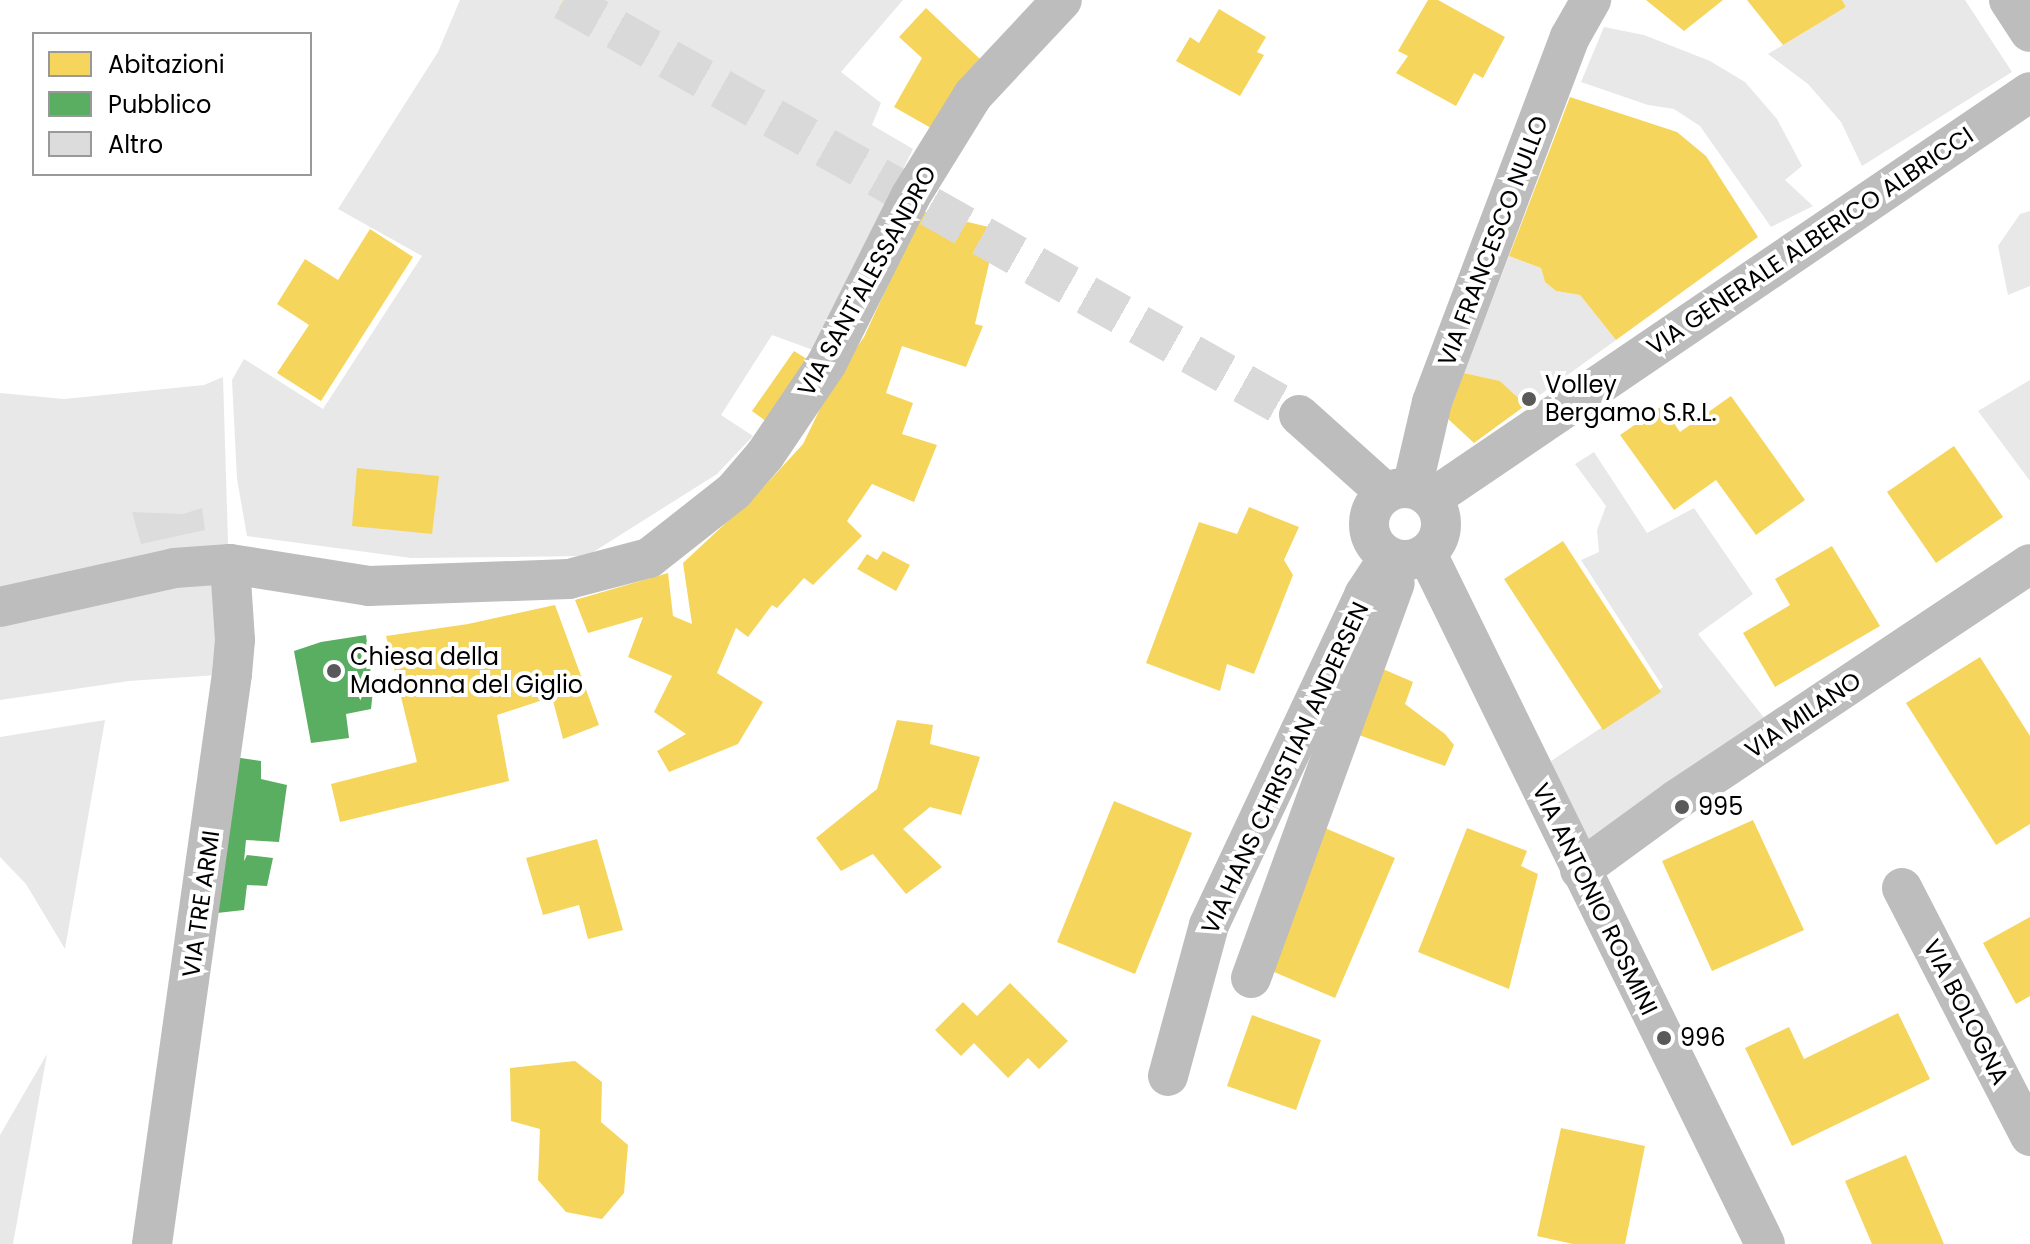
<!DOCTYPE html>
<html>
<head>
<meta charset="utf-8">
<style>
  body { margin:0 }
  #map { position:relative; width:2030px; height:1244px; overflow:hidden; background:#fff; font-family:Poppins,sans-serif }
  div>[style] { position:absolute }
  .green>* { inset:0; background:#e8e8e8 }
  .homes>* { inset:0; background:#f6d55c }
  .public>* { inset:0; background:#5aae61 }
  .building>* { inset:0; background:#dcdcdc }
  .minor-tunnel>* { height:40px; margin-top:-20px; transform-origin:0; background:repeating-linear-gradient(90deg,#d9d9d9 0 40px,transparent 0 60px) }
  .minor>* { height:40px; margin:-20px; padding:0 20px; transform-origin:20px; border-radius:20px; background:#bdbdbd }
  .minor>.ring { margin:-20px; padding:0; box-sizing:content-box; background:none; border:40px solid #bdbdbd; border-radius:50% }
  .dots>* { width:22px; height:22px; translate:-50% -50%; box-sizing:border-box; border:4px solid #fff; border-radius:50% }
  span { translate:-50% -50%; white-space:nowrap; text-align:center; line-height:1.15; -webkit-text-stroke:8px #fff; paint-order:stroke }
  .street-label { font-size:24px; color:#000 }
  .poi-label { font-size:24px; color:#000 }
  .left { translate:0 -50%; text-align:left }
  .legend { position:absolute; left:32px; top:32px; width:280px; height:144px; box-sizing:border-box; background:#fff; border:2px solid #999; margin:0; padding:10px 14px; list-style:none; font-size:24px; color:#000 }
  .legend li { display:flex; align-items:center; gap:16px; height:40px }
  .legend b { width:40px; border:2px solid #999 }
</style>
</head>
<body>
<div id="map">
  <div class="green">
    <i style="clip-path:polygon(460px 0,903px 0,841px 72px,881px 103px,872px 125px,913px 149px,813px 350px,772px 335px,721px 415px,753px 436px,717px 474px,587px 556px,411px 558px,247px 536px,237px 479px,232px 380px,244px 359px,323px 409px,422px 256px,338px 209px,438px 52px)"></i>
    <i style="clip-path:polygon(1842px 0,1965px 0,2012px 72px,1862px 166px,1841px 122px,1808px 84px,1768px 54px,1846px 7px)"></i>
    <i style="clip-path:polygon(1604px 27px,1644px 35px,1710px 61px,1745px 82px,1777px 119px,1802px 166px,1785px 180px,1813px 206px,1771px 227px,1700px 126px,1674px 109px,1648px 105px,1581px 82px)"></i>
    <i style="clip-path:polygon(2030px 211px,2030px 286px,2008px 295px,1998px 246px,2020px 214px)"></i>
    <i style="clip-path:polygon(1509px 256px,1541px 268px,1545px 282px,1556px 291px,1580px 295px,1616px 340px,1526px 405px,1500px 381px,1464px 373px)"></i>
    <i style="clip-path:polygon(223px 377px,232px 674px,129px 681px,0 700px,0 393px,64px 399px,204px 385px)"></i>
    <i style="clip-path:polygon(2030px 380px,2030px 481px,1978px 411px)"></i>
    <i style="clip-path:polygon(1594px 452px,1647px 533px,1694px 508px,1753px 594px,1698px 634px,1769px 724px,1586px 851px,1551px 761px,1663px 687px,1581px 560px,1599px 552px,1597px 530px,1606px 506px,1575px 464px)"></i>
    <i style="clip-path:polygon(105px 720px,65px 949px,26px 884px,0 857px,0 737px)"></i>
    <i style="clip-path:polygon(47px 1054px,13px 1244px,0 1244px,0 1135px)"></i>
  </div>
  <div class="homes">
    <i style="clip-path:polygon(564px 0,598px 0,582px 24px,559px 8px)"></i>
    <i style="clip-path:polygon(1428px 0,1438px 0,1505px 37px,1483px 78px,1474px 73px,1456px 106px,1396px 73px,1408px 56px,1398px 51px)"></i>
    <i style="clip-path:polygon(1646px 0,1723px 0,1684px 31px)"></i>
    <i style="clip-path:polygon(1747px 0,1842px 0,1846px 7px,1783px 45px)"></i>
    <i style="clip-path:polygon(926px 8px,980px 59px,931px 128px,894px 107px,922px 58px,899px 37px)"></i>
    <i style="clip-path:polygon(1219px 9px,1266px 37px,1257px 52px,1264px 55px,1240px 96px,1176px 61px,1190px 37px,1199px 43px)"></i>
    <i style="clip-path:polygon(1570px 97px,1677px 132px,1706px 156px,1758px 237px,1616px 340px,1580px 295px,1556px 291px,1545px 282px,1541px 268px,1509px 256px)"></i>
    <i style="clip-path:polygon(922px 211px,997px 229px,975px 324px,983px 326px,966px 367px,902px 346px,886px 393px,913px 403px,902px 434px,937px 445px,914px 502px,872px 484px,847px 521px,862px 536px,813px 585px,804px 578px,777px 608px,772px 605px,748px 637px,736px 628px,717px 673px,763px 702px,738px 744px,669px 772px,657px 751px,686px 734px,654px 712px,672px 676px,628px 657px,643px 617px,588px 633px,575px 600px,668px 573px,673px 616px,692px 624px,683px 563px,759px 492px,803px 444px,834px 380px,864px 337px)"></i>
    <i style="clip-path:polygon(370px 229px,413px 257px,321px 401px,277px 373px,309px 325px,277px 304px,305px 259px,338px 280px)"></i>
    <i style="clip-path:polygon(794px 351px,810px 361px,770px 424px,752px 411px)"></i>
    <i style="clip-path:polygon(1464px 373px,1500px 381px,1526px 405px,1474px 443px,1447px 418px)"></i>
    <i style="clip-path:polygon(1731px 396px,1805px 500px,1756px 535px,1716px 480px,1674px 510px,1620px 435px,1662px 406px,1680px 432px)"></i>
    <i style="clip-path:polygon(1954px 446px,2003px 517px,1936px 563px,1887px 492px)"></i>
    <i style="clip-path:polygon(357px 468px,439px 476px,432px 534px,352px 526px)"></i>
    <i style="clip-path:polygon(1249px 507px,1299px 527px,1284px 560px,1293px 575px,1254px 674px,1227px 664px,1220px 691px,1146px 663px,1199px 522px,1237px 534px)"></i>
    <i style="clip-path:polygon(1563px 541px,1661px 692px,1603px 730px,1504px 579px)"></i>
    <i style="clip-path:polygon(1832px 546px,1880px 626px,1775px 687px,1743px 633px,1790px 605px,1775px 579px)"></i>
    <i style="clip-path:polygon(883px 551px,910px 565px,896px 591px,857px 569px,867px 554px,877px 560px)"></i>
    <i style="clip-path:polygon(555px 605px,599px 725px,563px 739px,552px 697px,497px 715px,509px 781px,340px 822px,331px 784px,417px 762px,386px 636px,468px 624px)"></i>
    <i style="clip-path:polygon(1980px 657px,2030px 736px,2030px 824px,1996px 845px,1906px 703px)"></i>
    <i style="clip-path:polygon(1383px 669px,1413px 682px,1405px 704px,1445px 734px,1454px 745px,1445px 766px,1359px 735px)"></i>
    <i style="clip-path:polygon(897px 720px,933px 725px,930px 744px,980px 757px,961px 815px,930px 807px,903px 829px,942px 867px,906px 894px,873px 854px,841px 871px,816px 838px,877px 789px)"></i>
    <i style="clip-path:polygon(1114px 801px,1192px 833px,1135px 974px,1057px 942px)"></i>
    <i style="clip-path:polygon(1753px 820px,1804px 930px,1712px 971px,1662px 861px)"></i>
    <i style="clip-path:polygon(1325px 828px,1395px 858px,1335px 998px,1265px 968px)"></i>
    <i style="clip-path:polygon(1467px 828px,1527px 851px,1521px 866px,1538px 874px,1509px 989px,1418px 952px)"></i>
    <i style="clip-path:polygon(597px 839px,623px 930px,588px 939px,579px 905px,543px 915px,526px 858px)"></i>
    <i style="clip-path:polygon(2030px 917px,2030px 996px,2016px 1004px,1983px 943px)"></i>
    <i style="clip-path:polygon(1010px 983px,1068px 1041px,1039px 1069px,1028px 1058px,1008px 1078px,974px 1043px,961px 1056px,935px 1030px,963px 1002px,977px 1016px)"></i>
    <i style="clip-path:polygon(1898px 1013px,1930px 1079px,1792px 1146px,1745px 1048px,1789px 1027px,1804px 1059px)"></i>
    <i style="clip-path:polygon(1252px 1015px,1321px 1040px,1296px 1110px,1227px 1086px)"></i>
    <i style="clip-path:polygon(575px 1061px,602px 1082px,601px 1122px,628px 1145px,624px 1193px,602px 1219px,566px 1212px,538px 1180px,540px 1129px,511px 1121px,510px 1068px)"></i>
    <i style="clip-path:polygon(1561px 1128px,1645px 1146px,1625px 1244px,1573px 1244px,1537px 1236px)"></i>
    <i style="clip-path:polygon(1906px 1155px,1944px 1244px,1872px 1244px,1845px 1181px)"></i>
  </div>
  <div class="public">
    <i style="clip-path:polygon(366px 635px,373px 691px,371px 709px,346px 714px,349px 738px,311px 743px,294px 651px,321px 642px)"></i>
    <i style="clip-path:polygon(234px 757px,261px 761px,261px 779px,287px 785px,279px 842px,246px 840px,244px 861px,247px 855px,273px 858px,267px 886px,247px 885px,244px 910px,217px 913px)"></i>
  </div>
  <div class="building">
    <i style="clip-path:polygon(202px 508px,205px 530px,141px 544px,132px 512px,183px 514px)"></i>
  </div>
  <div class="minor-tunnel">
    <i style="left:564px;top:0;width:844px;rotate:29.45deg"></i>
  </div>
  <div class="minor">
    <i style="left:2009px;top:0;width:38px;rotate:57deg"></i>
    <i style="left:1299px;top:415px;width:117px;rotate:41.9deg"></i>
    <i class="ring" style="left:1369px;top:488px;width:32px;height:32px"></i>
    <i style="left:1412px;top:488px;width:88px;rotate:-76.9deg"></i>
    <i style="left:1432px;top:402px;width:390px;rotate:-69.3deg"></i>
    <i style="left:1570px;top:37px;width:43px;rotate:-60.4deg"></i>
    <i style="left:1431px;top:499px;width:724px;rotate:-34.19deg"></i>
    <i style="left:1427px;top:554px;width:768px;rotate:63.9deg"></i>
    <i style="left:0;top:607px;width:178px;rotate:-12.6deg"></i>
    <i style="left:174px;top:568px;width:56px;rotate:-4.1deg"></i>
    <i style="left:230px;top:564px;width:141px;rotate:9deg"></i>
    <i style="left:369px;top:586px;width:200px;rotate:-2deg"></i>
    <i style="left:569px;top:579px;width:83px;rotate:-14.7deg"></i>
    <i style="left:649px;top:558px;width:108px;rotate:-38.2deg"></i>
    <i style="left:734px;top:491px;width:48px;rotate:-49.3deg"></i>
    <i style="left:765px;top:455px;width:111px;rotate:-56deg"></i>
    <i style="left:827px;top:363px;width:186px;rotate:-63.4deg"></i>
    <i style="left:910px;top:197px;width:120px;rotate:-58.3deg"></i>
    <i style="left:973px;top:95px;width:130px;rotate:-46.9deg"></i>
    <i style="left:1580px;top:870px;width:119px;rotate:-36.1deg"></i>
    <i style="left:1676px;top:800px;width:425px;rotate:-33.7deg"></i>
    <i style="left:1902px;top:888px;width:279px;rotate:62.7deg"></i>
    <i style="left:1251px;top:978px;width:420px;rotate:-70deg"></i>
    <i style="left:1168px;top:1076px;width:156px;rotate:-74.8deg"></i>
    <i style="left:1209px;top:925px;width:365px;rotate:-64.8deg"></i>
    <i style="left:1364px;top:595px;width:45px;rotate:-56.7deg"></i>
    <i style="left:152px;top:1244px;width:576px;rotate:-82.01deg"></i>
    <i style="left:232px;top:674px;width:34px;rotate:-85deg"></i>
    <i style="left:235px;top:640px;width:76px;rotate:-93.8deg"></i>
  </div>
  <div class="dots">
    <i style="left:1529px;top:399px;background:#595959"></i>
    <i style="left:334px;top:671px;background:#595959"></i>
    <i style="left:1682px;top:807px;background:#595959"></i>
    <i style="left:1664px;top:1038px;background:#595959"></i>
  </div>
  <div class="street-label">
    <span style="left:1493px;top:241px;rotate:-69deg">VIA FRANCESCO NULLO</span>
    <span style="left:1810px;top:241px;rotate:-34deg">VIA GENERALE ALBERICO ALBRICCI</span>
    <span style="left:867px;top:281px;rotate:-61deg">VIA SANT'ALESSANDRO</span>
    <span style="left:1803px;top:715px;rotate:-34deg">VIA MILANO</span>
    <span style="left:1285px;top:768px;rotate:-65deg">VIA HANS CHRISTIAN ANDERSEN</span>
    <span style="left:1595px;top:899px;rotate:64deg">VIA ANTONIO ROSMINI</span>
    <span style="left:201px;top:904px;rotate:-82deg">VIA TRE ARMI</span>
    <span style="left:1966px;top:1012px;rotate:63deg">VIA BOLOGNA</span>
  </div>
  <div class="poi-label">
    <span class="left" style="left:1545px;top:399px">Volley<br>Bergamo S.R.L.</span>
    <span class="left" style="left:350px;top:671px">Chiesa della<br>Madonna del Giglio</span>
    <span class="left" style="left:1698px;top:807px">995</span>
    <span class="left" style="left:1680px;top:1038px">996</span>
  </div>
  <ul class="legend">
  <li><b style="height:22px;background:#f6d55c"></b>Abitazioni</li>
  <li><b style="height:22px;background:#5aae61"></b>Pubblico</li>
  <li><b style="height:22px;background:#dcdcdc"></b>Altro</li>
  </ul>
</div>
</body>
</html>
